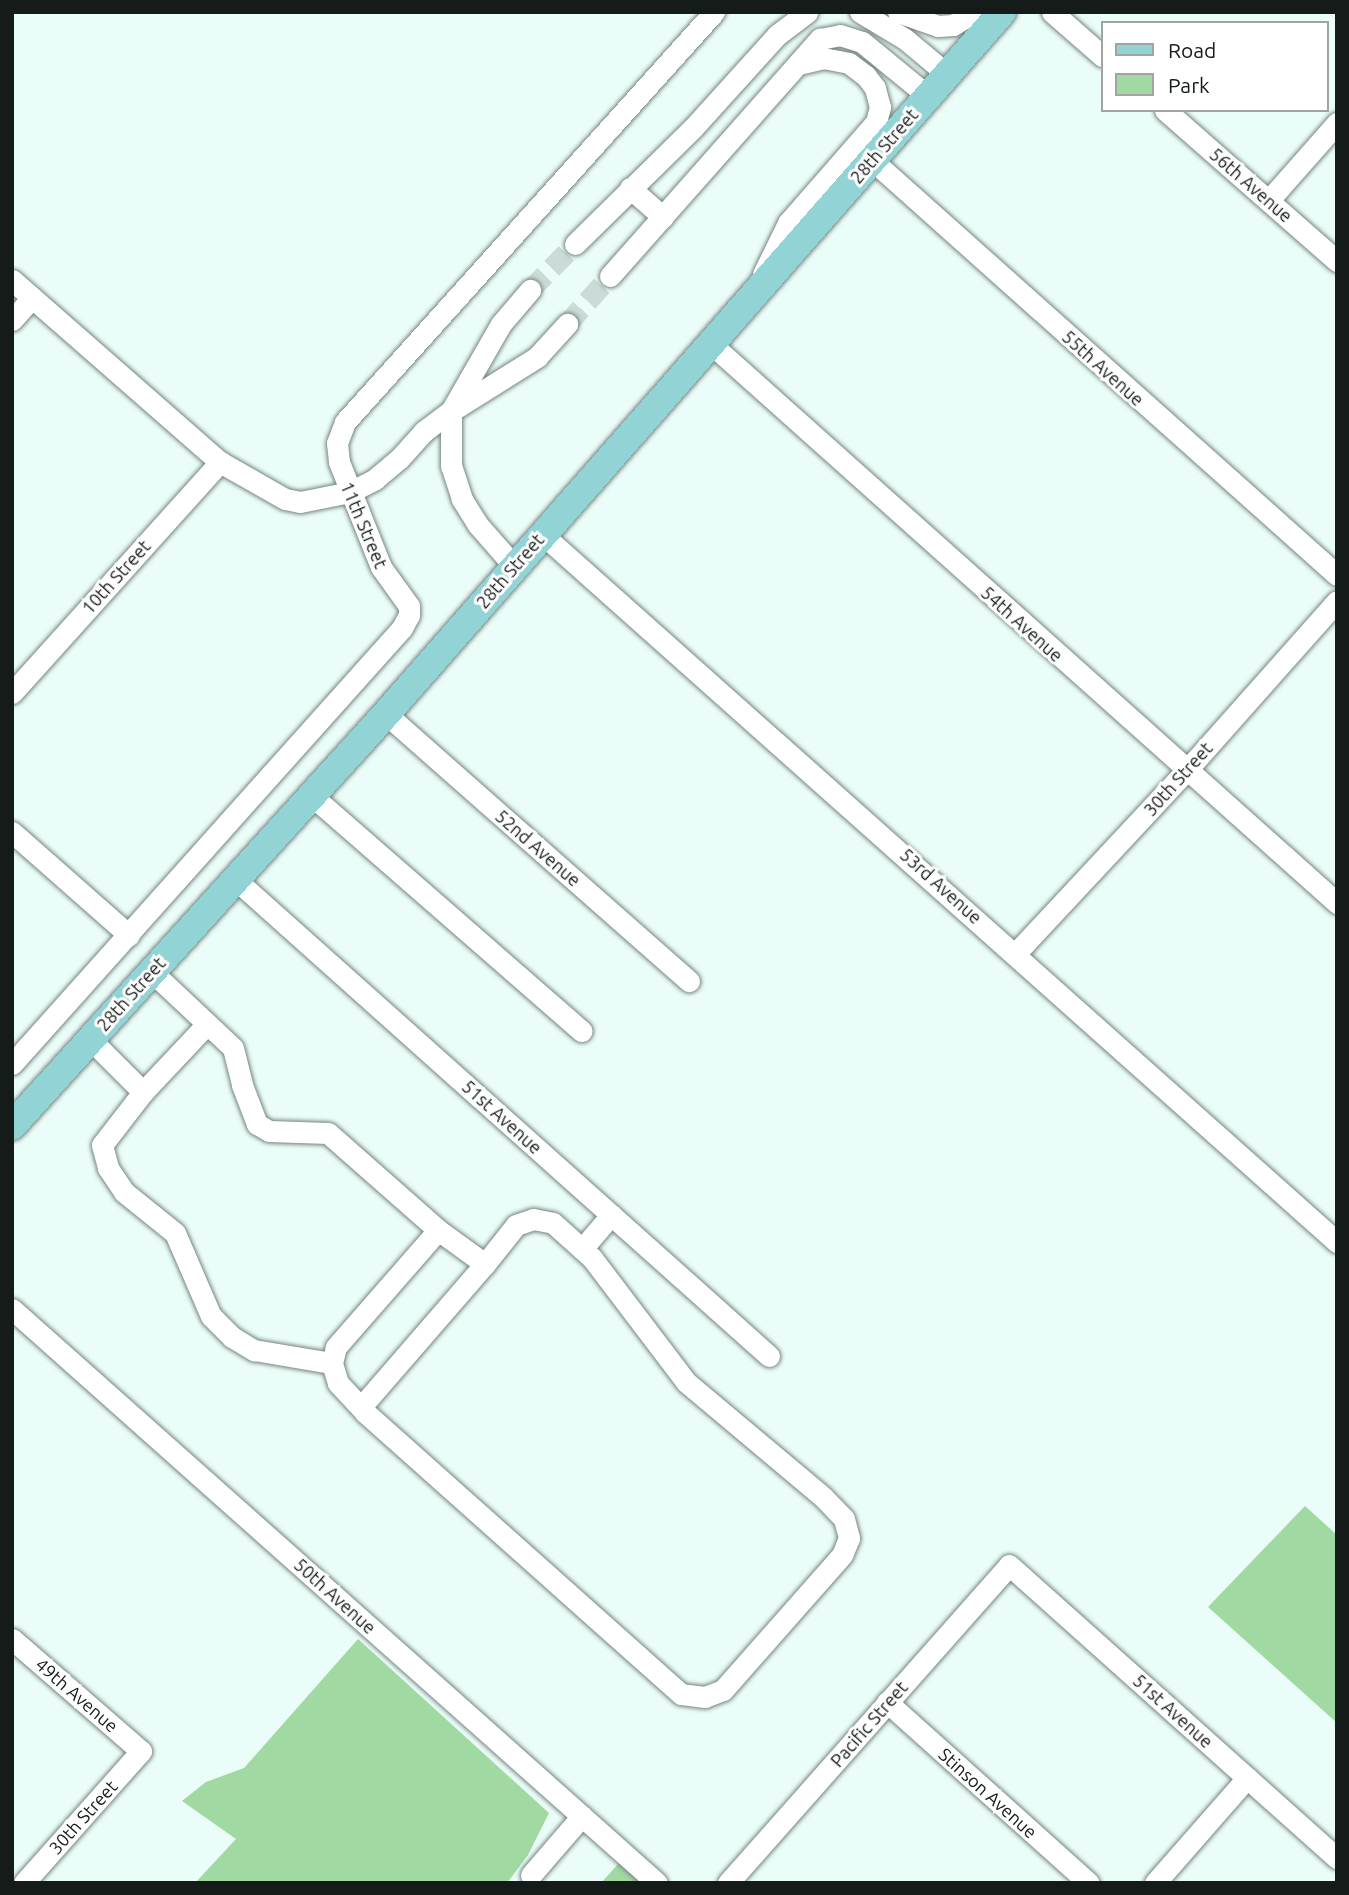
<!DOCTYPE html>
<html>
<head>
<meta charset="utf-8">
<style>
  body { margin:0 }
  #map { position:relative; width:1349px; height:1895px; overflow:hidden; background:#ebfdf9; font-family:Ubuntu,sans-serif }
  div>[style] { position:absolute }
  .green>* { inset:0; background:#a0d9a1 }
  .minor-tunnel>* { height:21px; margin-top:-10.5px; transform-origin:0; background:repeating-linear-gradient(90deg,#cbdbd7 0 21px,transparent 0 31px) }
  .roads { filter:drop-shadow(0 0 2px #758581) drop-shadow(0 0 2px #758581) }
  .minor>* { height:21px; margin:-10.5px; padding:0 10.5px; transform-origin:10.5px; border-radius:10.5px; background:#fff }
  .major>* { height:28px; margin:-14px; padding:0 14px; transform-origin:14px; border-radius:14px; background:#92d3d5 }
  span { translate:-50% -50%; white-space:nowrap; text-align:center; line-height:1.15; -webkit-text-stroke:6px #fff; paint-order:stroke }
  .street-label { font-size:18px; color:#141b19 }
  .frame { position:absolute; inset:0; border:14px solid #141b19; pointer-events:none }
  .legend { position:absolute; left:1101px; top:21px; width:228px; height:91px; box-sizing:border-box; background:#fff; border:2px solid #a1a4a3; margin:0; padding:9px 12px; list-style:none; font-size:21px; color:#141b19 }
  .legend li { display:flex; align-items:center; gap:14px; height:35px }
  .legend b { width:35px; border:2px solid #a1a4a3 }
</style>
</head>
<body>
<div id="map">
  <div class="green">
    <i style="clip-path:polygon(1305px 1506px,1337px 1535px,1337px 1723px,1208px 1607px)"></i>
    <i style="clip-path:polygon(358px 1639px,549px 1813px,528px 1855px,507px 1883px,195px 1883px,236px 1839px,182px 1801px,206px 1782px,244px 1768px)"></i>
    <i style="clip-path:polygon(620px 1862px,642px 1883px,601px 1883px)"></i>
  </div>
  <div class="minor-tunnel">
    <i style="left:530px;top:290px;width:64px;rotate:-45.6deg"></i>
    <i style="left:567px;top:324px;width:64px;rotate:-48.1deg"></i>
  </div>
  <div class="roads">
    <div class="minor">
      <i style="left:860px;top:12px;width:52px;rotate:31deg"></i>
      <i style="left:905px;top:39px;width:55px;rotate:39.8deg"></i>
      <i style="left:898px;top:12px;width:42px;rotate:19.3deg"></i>
      <i style="left:938px;top:26px;width:15px;rotate:-4deg"></i>
      <i style="left:953px;top:25px;width:25px;rotate:-32deg"></i>
      <i style="left:1052px;top:12px;width:67px;rotate:41.3deg"></i>
      <i style="left:1165px;top:110px;width:229px;rotate:41.3deg"></i>
      <i style="left:872px;top:160px;width:623px;rotate:41.75deg"></i>
      <i style="left:630px;top:188px;width:44px;rotate:41.3deg"></i>
      <i style="left:1269px;top:200px;width:103px;rotate:-48.6deg"></i>
      <i style="left:575px;top:244px;width:165px;rotate:-44.5deg"></i>
      <i style="left:693px;top:128px;width:125px;rotate:-47.9deg"></i>
      <i style="left:777px;top:35px;width:38px;rotate:-37deg"></i>
      <i style="left:763px;top:274px;width:57px;rotate:-63.9deg"></i>
      <i style="left:788px;top:223px;width:134px;rotate:-48.9deg"></i>
      <i style="left:876px;top:122px;width:16px;rotate:-75deg"></i>
      <i style="left:880px;top:107px;width:20px;rotate:-105deg"></i>
      <i style="left:875px;top:88px;width:15px;rotate:-127deg"></i>
      <i style="left:866px;top:76px;width:21px;rotate:-143deg"></i>
      <i style="left:849px;top:63px;width:25px;rotate:-169deg"></i>
      <i style="left:824px;top:58px;width:23px;rotate:167deg"></i>
      <i style="left:610px;top:276px;width:317px;rotate:-48.5deg"></i>
      <i style="left:820px;top:39px;width:20px;rotate:-11deg"></i>
      <i style="left:840px;top:35px;width:23px;rotate:18deg"></i>
      <i style="left:862px;top:42px;width:85px;rotate:39.3deg"></i>
      <i style="left:12px;top:280px;width:276px;rotate:41.2deg"></i>
      <i style="left:220px;top:462px;width:75px;rotate:29.6deg"></i>
      <i style="left:285px;top:499px;width:15px;rotate:11deg"></i>
      <i style="left:300px;top:502px;width:51px;rotate:-11.3deg"></i>
      <i style="left:350px;top:492px;width:28px;rotate:-27deg"></i>
      <i style="left:375px;top:479px;width:31px;rotate:-40deg"></i>
      <i style="left:399px;top:459px;width:36px;rotate:-48deg"></i>
      <i style="left:423px;top:432px;width:35px;rotate:-37deg"></i>
      <i style="left:451px;top:411px;width:102px;rotate:-32.1deg"></i>
      <i style="left:537px;top:357px;width:45px;rotate:-47.7deg"></i>
      <i style="left:12px;top:320px;width:30px;rotate:-48deg"></i>
      <i style="left:710px;top:343px;width:841px;rotate:41.77deg"></i>
      <i style="left:542px;top:534px;width:1065px;rotate:41.69deg"></i>
      <i style="left:514px;top:566px;width:55px;rotate:-131.3deg"></i>
      <i style="left:478px;top:525px;width:31px;rotate:-122deg"></i>
      <i style="left:462px;top:499px;width:35px;rotate:-108deg"></i>
      <i style="left:451px;top:466px;width:55px;rotate:-90deg"></i>
      <i style="left:451px;top:411px;width:100px;rotate:-60.1deg"></i>
      <i style="left:501px;top:324px;width:45px;rotate:-49.5deg"></i>
      <i style="left:12px;top:693px;width:311px;rotate:-48deg"></i>
      <i style="left:386px;top:714px;width:404px;rotate:41.4deg"></i>
      <i style="left:311px;top:795px;width:359px;rotate:41.1deg"></i>
      <i style="left:12px;top:832px;width:156px;rotate:41.4deg"></i>
      <i style="left:235px;top:879px;width:716px;rotate:41.77deg"></i>
      <i style="left:1016px;top:953px;width:249px;rotate:-47deg"></i>
      <i style="left:1186px;top:771px;width:227px;rotate:-48.4deg"></i>
      <i style="left:151px;top:971px;width:112px;rotate:43.2deg"></i>
      <i style="left:233px;top:1048px;width:38px;rotate:76deg"></i>
      <i style="left:242px;top:1085px;width:42px;rotate:69deg"></i>
      <i style="left:257px;top:1124px;width:14px;rotate:30deg"></i>
      <i style="left:269px;top:1131px;width:59px;rotate:1.9deg"></i>
      <i style="left:328px;top:1133px;width:147px;rotate:41.4deg"></i>
      <i style="left:438px;top:1230px;width:58px;rotate:35.9deg"></i>
      <i style="left:485px;top:1264px;width:50px;rotate:-51.5deg"></i>
      <i style="left:516px;top:1225px;width:18px;rotate:-19deg"></i>
      <i style="left:533px;top:1219px;width:20px;rotate:11deg"></i>
      <i style="left:553px;top:1223px;width:52px;rotate:41.9deg"></i>
      <i style="left:592px;top:1258px;width:156px;rotate:52.8deg"></i>
      <i style="left:686px;top:1382px;width:180px;rotate:40deg"></i>
      <i style="left:824px;top:1498px;width:29px;rotate:46deg"></i>
      <i style="left:844px;top:1519px;width:20px;rotate:75deg"></i>
      <i style="left:849px;top:1538px;width:18px;rotate:112deg"></i>
      <i style="left:842px;top:1555px;width:180px;rotate:131.4deg"></i>
      <i style="left:723px;top:1690px;width:19px;rotate:159deg"></i>
      <i style="left:705px;top:1697px;width:24px;rotate:-173deg"></i>
      <i style="left:681px;top:1694px;width:424px;rotate:-138.3deg"></i>
      <i style="left:365px;top:1412px;width:40px;rotate:-133deg"></i>
      <i style="left:338px;top:1383px;width:21px;rotate:-107deg"></i>
      <i style="left:332px;top:1363px;width:16px;rotate:-76deg"></i>
      <i style="left:336px;top:1347px;width:155px;rotate:-48.9deg"></i>
      <i style="left:207px;top:1024px;width:93px;rotate:133.3deg"></i>
      <i style="left:143px;top:1092px;width:67px;rotate:127.7deg"></i>
      <i style="left:102px;top:1145px;width:24px;rotate:75deg"></i>
      <i style="left:108px;top:1168px;width:29px;rotate:56deg"></i>
      <i style="left:124px;top:1192px;width:65px;rotate:38.8deg"></i>
      <i style="left:175px;top:1233px;width:90px;rotate:66.6deg"></i>
      <i style="left:211px;top:1316px;width:30px;rotate:45deg"></i>
      <i style="left:232px;top:1337px;width:26px;rotate:31deg"></i>
      <i style="left:254px;top:1350px;width:79px;rotate:9.5deg"></i>
      <i style="left:90px;top:1039px;width:75px;rotate:45deg"></i>
      <i style="left:12px;top:1064px;width:585px;rotate:-48.19deg"></i>
      <i style="left:402px;top:628px;width:15px;rotate:-62deg"></i>
      <i style="left:409px;top:615px;width:9px;rotate:-90deg"></i>
      <i style="left:409px;top:606px;width:48px;rotate:-125.7deg"></i>
      <i style="left:381px;top:567px;width:113px;rotate:-111.8deg"></i>
      <i style="left:339px;top:462px;width:19px;rotate:-96deg"></i>
      <i style="left:337px;top:443px;width:22px;rotate:-69deg"></i>
      <i style="left:345px;top:422px;width:552px;rotate:-48.01deg"></i>
      <i style="left:582px;top:1249px;width:45px;rotate:-49.5deg"></i>
      <i style="left:12px;top:1309px;width:863px;rotate:41.67deg"></i>
      <i style="left:361px;top:1407px;width:189px;rotate:-49.1deg"></i>
      <i style="left:12px;top:1639px;width:171px;rotate:41deg"></i>
      <i style="left:141px;top:1751px;width:176px;rotate:131.6deg"></i>
      <i style="left:887px;top:1702px;width:271px;rotate:41.9deg"></i>
      <i style="left:531px;top:1875px;width:78px;rotate:-49.2deg"></i>
      <i style="left:728px;top:1883px;width:424px;rotate:-48.5deg"></i>
      <i style="left:1009px;top:1565px;width:440px;rotate:41.8deg"></i>
      <i style="left:1155px;top:1883px;width:140px;rotate:-48.8deg"></i>
    </div>
    <div class="major">
      <i style="left:12px;top:1126px;width:556px;rotate:-47.77deg"></i>
      <i style="left:386px;top:714px;width:934px;rotate:-48.73deg"></i>
    </div>
  </div>
  <div class="street-label">
    <span style="left:884px;top:146px;rotate:-49deg">28th Street</span>
    <span style="left:1251px;top:185px;rotate:41deg">56th Avenue</span>
    <span style="left:1103px;top:368px;rotate:42deg">55th Avenue</span>
    <span style="left:364px;top:525px;rotate:67deg">11th Street</span>
    <span style="left:510px;top:571px;rotate:-49deg">28th Street</span>
    <span style="left:116px;top:577px;rotate:-48deg">10th Street</span>
    <span style="left:1022px;top:624px;rotate:42deg">54th Avenue</span>
    <span style="left:1178px;top:779px;rotate:-48deg">30th Street</span>
    <span style="left:538px;top:848px;rotate:41deg">52nd Avenue</span>
    <span style="left:941px;top:886px;rotate:42deg">53rd Avenue</span>
    <span style="left:131px;top:994px;rotate:-48deg">28th Street</span>
    <span style="left:502px;top:1117px;rotate:42deg">51st Avenue</span>
    <span style="left:335px;top:1596px;rotate:42deg">50th Avenue</span>
    <span style="left:77px;top:1695px;rotate:41deg">49th Avenue</span>
    <span style="left:1173px;top:1711px;rotate:42deg">51st Avenue</span>
    <span style="left:869px;top:1724px;rotate:-49deg">Pacific Street</span>
    <span style="left:988px;top:1793px;rotate:42deg">Stinson Avenue</span>
    <span style="left:83px;top:1817px;rotate:-48deg">30th Street</span>
  </div>
  <div class="frame"></div>
  <ul class="legend">
  <li><b style="height:9px;background:#92d3d5"></b>Road</li>
  <li><b style="height:19px;background:#a0d9a1"></b>Park</li>
  </ul>
</div>
</body>
</html>
